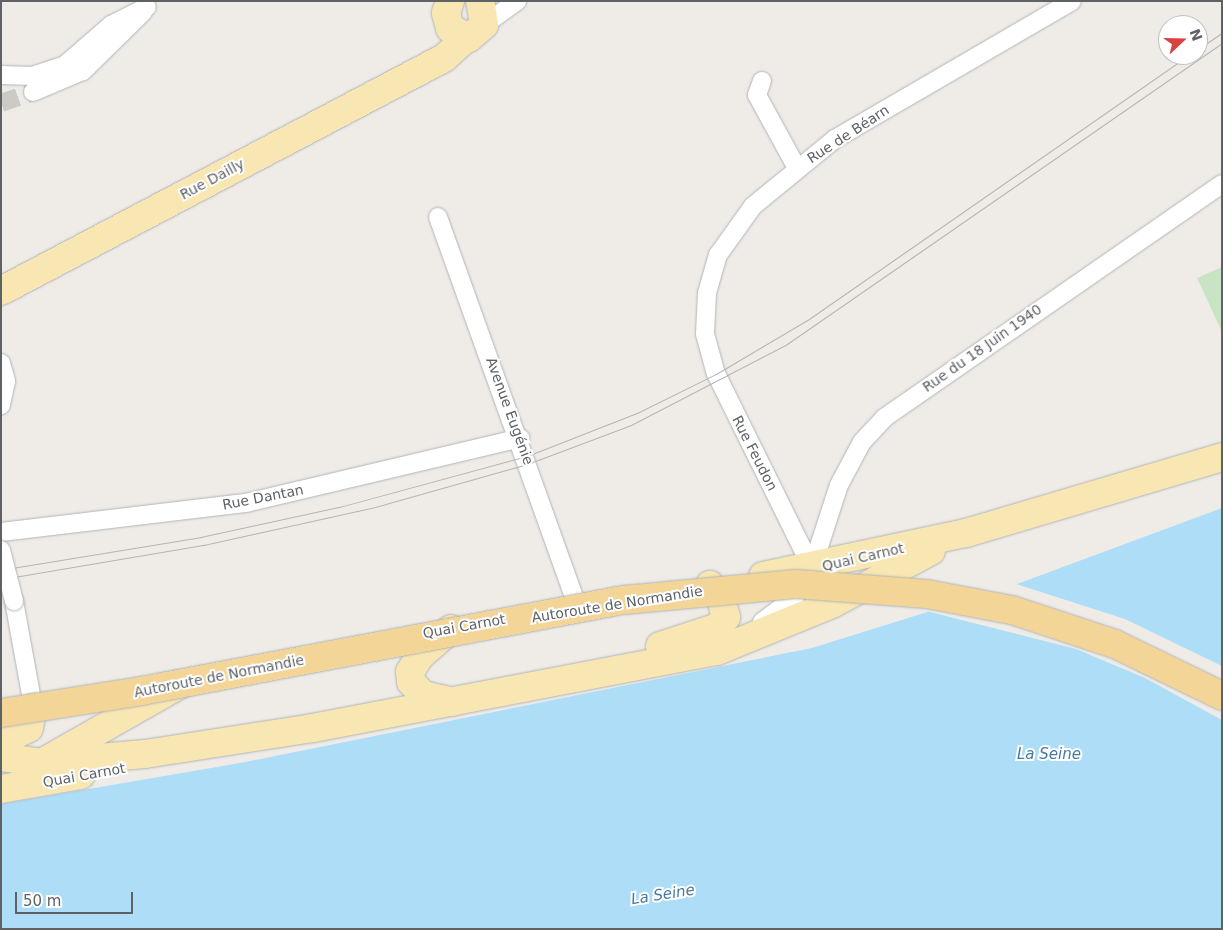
<!DOCTYPE html>
<html>
<head>
<meta charset="utf-8">
<style>
  body { margin:0 }
  #map { position:relative; width:1223px; height:930px; overflow:hidden; background:#efece7; font-family:"DejaVu Sans",sans-serif }
  div>[style] { position:absolute }
  .green>* { inset:0; background:#c8e4c5 }
  .water>* { inset:0; background:#aeddf8 }
  .pier>* { inset:0; background:#efece7 }
  .street-tunnel>* { height:18px; margin-top:-9px; transform-origin:0; background:repeating-linear-gradient(90deg,#cbcac6 0 18px,transparent 0 27px) }
  .roads { filter:drop-shadow(0 0 1px #b1b4b7) drop-shadow(0 0 1px #b1b4b7) }
  .street>* { height:18px; margin:-9px; padding:0 9px; transform-origin:9px; border-radius:9px; background:#fff }
  .primary>* { height:28px; margin:-14px; padding:0 14px; transform-origin:14px; border-radius:14px; background:#f8e7b2 }
  .tram>* { height:1px; margin:-0.5px; padding:0 0.5px; transform-origin:0.5px; border-radius:0.5px; background:#b4b5b5 }
  .bridges { filter:drop-shadow(0 0 1px #b1b4b7) drop-shadow(0 0 1px #b1b4b7) }
  .street-bridge>* { height:18px; margin:-9px; padding:0 9px; transform-origin:9px; border-radius:9px; background:#fff }
  .highway-bridge>* { height:28px; margin:-14px; padding:0 14px; transform-origin:14px; border-radius:14px; background:#f4d598 }
  span { translate:-50% -50%; white-space:nowrap; text-align:center; line-height:1.15; -webkit-text-stroke:4px #fff; paint-order:stroke }
  .street-label { font-size:14px; color:#5e6265 }
  .water-label { font-size:15px; color:#487aa1; font-style:italic }
  .frame { position:absolute; inset:0; border:2px solid #5e6265; pointer-events:none }
  .north { position:absolute; left:1158px; top:15px; width:50px; height:50px; box-sizing:border-box; background:#fff; border:1px solid #bfc0c1; border-radius:50%; rotate:69deg; font-size:14px; font-weight:700; line-height:20px; text-align:center; color:#5e6265 }
  .north::after { content:''; display:block; margin:auto; width:18px; height:22px; background:#da4141; clip-path:polygon(50% 0,100% 100%,50% 72%,0 100%) }
  .scale { position:absolute; left:15px; top:892px; width:118px; height:22px; box-sizing:border-box; border:2px solid #5e6265; border-top:0; padding-left:6px; font-size:15px; line-height:18px; white-space:nowrap; color:#5e6265; -webkit-text-stroke:4px #fff; paint-order:stroke }
</style>
</head>
<body>
<div id="map">
  <div class="green">
    <i style="clip-path:polygon(1222px 267px,1222px 332px,1197px 278px)"></i>
  </div>
  <div class="water">
    <i style="clip-path:polygon(1222px 508px,1222px 929px,1px 929px,1px 804px,240px 763px,812px 648px,1017px 584px)"></i>
  </div>
  <div class="pier">
    <i style="clip-path:polygon(1013px 583px,1125px 619px,1222px 666px,1222px 720px,1145px 678px,1076px 649px,926px 611px)"></i>
  </div>
  <div class="street-tunnel">
    <i style="left:1px;top:103px;width:34px;rotate:-19deg"></i>
  </div>
  <div class="roads">
    <div class="street">
      <i style="left:484px;top:25px;width:41px;rotate:-36deg"></i>
      <i style="left:1px;top:75px;width:31px;rotate:2deg"></i>
      <i style="left:32px;top:76px;width:35px;rotate:-18deg"></i>
      <i style="left:65px;top:65px;width:61px;rotate:-41deg"></i>
      <i style="left:111px;top:25px;width:40px;rotate:-26.6deg"></i>
      <i style="left:762px;top:81px;width:15px;rotate:110deg"></i>
      <i style="left:757px;top:95px;width:83px;rotate:61.3deg"></i>
      <i style="left:33px;top:92px;width:54px;rotate:-22.8deg"></i>
      <i style="left:83px;top:71px;width:84px;rotate:-44.5deg"></i>
      <i style="left:438px;top:217px;width:414px;rotate:70.3deg"></i>
      <i style="left:1px;top:363px;width:19px;rotate:74deg"></i>
      <i style="left:6px;top:381px;width:25px;rotate:102deg"></i>
      <i style="left:1px;top:532px;width:247px;rotate:-6.8deg"></i>
      <i style="left:246px;top:503px;width:282px;rotate:-13.3deg"></i>
      <i style="left:812px;top:568px;width:216px;rotate:-116.3deg"></i>
      <i style="left:716px;top:374px;width:41px;rotate:-105.4deg"></i>
      <i style="left:705px;top:334px;width:41px;rotate:-87.2deg"></i>
      <i style="left:707px;top:293px;width:40px;rotate:-74deg"></i>
      <i style="left:718px;top:255px;width:60px;rotate:-54.5deg"></i>
      <i style="left:753px;top:206px;width:106px;rotate:-39.3deg"></i>
      <i style="left:835px;top:139px;width:274px;rotate:-30.2deg"></i>
      <i style="left:14px;top:601px;width:107px;rotate:79.7deg"></i>
      <i style="left:762px;top:622px;width:40px;rotate:-37deg"></i>
      <i style="left:794px;top:598px;width:35px;rotate:-59deg"></i>
      <i style="left:812px;top:568px;width:87px;rotate:-72deg"></i>
      <i style="left:839px;top:485px;width:49px;rotate:-61.9deg"></i>
      <i style="left:862px;top:442px;width:33px;rotate:-47deg"></i>
      <i style="left:884px;top:418px;width:411px;rotate:-34.7deg"></i>
    </div>
    <div class="primary">
      <i style="left:450px;top:1px;width:13px;rotate:108deg"></i>
      <i style="left:446px;top:13px;width:16px;rotate:75deg"></i>
      <i style="left:450px;top:28px;width:21px;rotate:28deg"></i>
      <i style="left:469px;top:38px;width:20px;rotate:-41deg"></i>
      <i style="left:484px;top:25px;width:24px;rotate:-99deg"></i>
      <i style="left:1px;top:291px;width:501px;rotate:-27.74deg"></i>
      <i style="left:444px;top:58px;width:30px;rotate:-42deg"></i>
      <i style="left:763px;top:576px;width:208px;rotate:-12deg"></i>
      <i style="left:966px;top:533px;width:267px;rotate:-16.5deg"></i>
      <i style="left:451px;top:629px;width:43px;rotate:138.8deg"></i>
      <i style="left:419px;top:657px;width:17px;rotate:121deg"></i>
      <i style="left:410px;top:672px;width:10px;rotate:84deg"></i>
      <i style="left:411px;top:682px;width:18px;rotate:47deg"></i>
      <i style="left:423px;top:695px;width:31px;rotate:13deg"></i>
      <i style="left:660px;top:646px;width:61px;rotate:-18.1deg"></i>
      <i style="left:718px;top:627px;width:13px;rotate:-51deg"></i>
      <i style="left:726px;top:617px;width:22px;rotate:-106deg"></i>
      <i style="left:720px;top:596px;width:15px;rotate:-132deg"></i>
      <i style="left:1px;top:742px;width:31px;rotate:-27deg"></i>
      <i style="left:29px;top:728px;width:22px;rotate:-80deg"></i>
      <i style="left:1px;top:757px;width:41px;rotate:8.3deg"></i>
      <i style="left:42px;top:763px;width:103px;rotate:-5deg"></i>
      <i style="left:145px;top:754px;width:170px;rotate:-8.8deg"></i>
      <i style="left:313px;top:728px;width:411px;rotate:-10.8deg"></i>
      <i style="left:717px;top:651px;width:126px;rotate:-22.3deg"></i>
      <i style="left:834px;top:603px;width:110px;rotate:-28.2deg"></i>
      <i style="left:47px;top:760px;width:152px;rotate:-29.6deg"></i>
      <i style="left:1px;top:789px;width:81px;rotate:-9.9deg"></i>
    </div>
  </div>
  <div class="tram">
    <i style="left:1198px;top:49px;width:29px;rotate:-34deg"></i>
    <i style="left:12px;top:568px;width:192px;rotate:-9.3deg"></i>
    <i style="left:201px;top:537px;width:145px;rotate:-12.3deg"></i>
    <i style="left:343px;top:506px;width:191px;rotate:-15.2deg"></i>
    <i style="left:527px;top:456px;width:120px;rotate:-21.4deg"></i>
    <i style="left:639px;top:412px;width:86px;rotate:-26.3deg"></i>
    <i style="left:716px;top:374px;width:108px;rotate:-30.6deg"></i>
    <i style="left:809px;top:319px;width:463px;rotate:-34.8deg"></i>
    <i style="left:14px;top:577px;width:193px;rotate:-9.6deg"></i>
    <i style="left:204px;top:545px;width:175px;rotate:-12.5deg"></i>
    <i style="left:375px;top:507px;width:161px;rotate:-15.8deg"></i>
    <i style="left:530px;top:463px;width:108px;rotate:-20.6deg"></i>
    <i style="left:631px;top:425px;width:176px;rotate:-27.4deg"></i>
    <i style="left:787px;top:344px;width:529px;rotate:-34.68deg"></i>
  </div>
  <div class="bridges">
    <div class="street-bridge">
      <i style="left:1px;top:550px;width:53px;rotate:75.7deg"></i>
    </div>
    <div class="highway-bridge">
      <i style="left:1px;top:713px;width:142px;rotate:-8.9deg"></i>
      <i style="left:141px;top:691px;width:491px;rotate:-10.7deg"></i>
      <i style="left:624px;top:600px;width:173px;rotate:-5.3deg"></i>
      <i style="left:796px;top:584px;width:131px;rotate:4.4deg"></i>
      <i style="left:927px;top:594px;width:86px;rotate:10.7deg"></i>
      <i style="left:1012px;top:610px;width:108px;rotate:18.3deg"></i>
      <i style="left:1115px;top:644px;width:119px;rotate:25.9deg"></i>
    </div>
  </div>
  <div class="street-label">
    <span style="left:848px;top:134px;rotate:-33deg">Rue de Béarn</span>
    <span style="left:212px;top:179px;rotate:-28deg">Rue Dailly</span>
    <span style="left:982px;top:348px;rotate:-35deg">Rue du 18 Juin 1940</span>
    <span style="left:510px;top:411px;rotate:70deg">Avenue Eugénie</span>
    <span style="left:755px;top:453px;rotate:63deg">Rue Feudon</span>
    <span style="left:263px;top:497px;rotate:-11deg">Rue Dantan</span>
    <span style="left:863px;top:557px;rotate:-13deg">Quai Carnot</span>
    <span style="left:617px;top:604px;rotate:-9deg">Autoroute de Normandie</span>
    <span style="left:464px;top:626px;rotate:-10deg">Quai Carnot</span>
    <span style="left:219px;top:676px;rotate:-11deg">Autoroute de Normandie</span>
    <span style="left:84px;top:775px;rotate:-10deg">Quai Carnot</span>
  </div>
  <div class="water-label">
    <span style="left:1049px;top:755px">La Seine</span>
    <span style="left:663px;top:895px;rotate:-9deg">La Seine</span>
  </div>
  <div class="frame"></div>
  <div class="north">N</div>
  <div class="scale">50 m</div>
</div>
</body>
</html>
